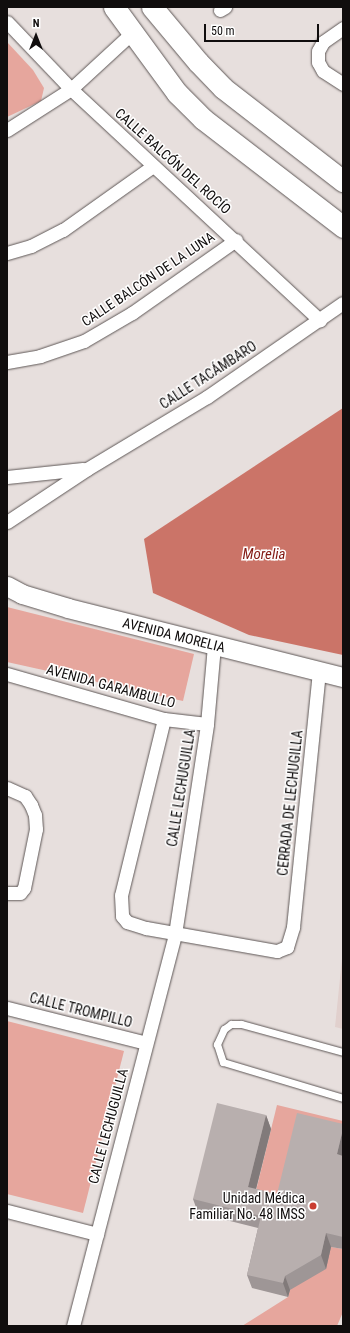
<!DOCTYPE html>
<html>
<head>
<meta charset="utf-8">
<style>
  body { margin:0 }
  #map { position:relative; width:350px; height:1333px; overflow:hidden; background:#e7dfdd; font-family:"Roboto Condensed",sans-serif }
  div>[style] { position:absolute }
  .built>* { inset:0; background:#e1d0cd }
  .green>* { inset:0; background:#e6a69d }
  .water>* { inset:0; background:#cb7468 }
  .roads { filter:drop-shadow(0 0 1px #5e5756) drop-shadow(0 0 1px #5e5756) }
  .service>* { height:7px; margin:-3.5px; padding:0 3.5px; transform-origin:3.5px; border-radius:3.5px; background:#fff }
  .minor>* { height:13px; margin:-6.5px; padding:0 6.5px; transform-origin:6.5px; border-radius:6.5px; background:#fff }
  .secondary>* { height:19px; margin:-9.5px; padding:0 9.5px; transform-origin:9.5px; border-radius:9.5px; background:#fff }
  .primary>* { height:21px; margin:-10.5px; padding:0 10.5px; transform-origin:10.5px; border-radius:10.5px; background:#fff }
  .wall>* { inset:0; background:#9e9696 }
  .shaded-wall>* { inset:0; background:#817a7a }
  .building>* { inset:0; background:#b8afae }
  .dots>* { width:11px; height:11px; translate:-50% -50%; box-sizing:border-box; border:2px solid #fff; border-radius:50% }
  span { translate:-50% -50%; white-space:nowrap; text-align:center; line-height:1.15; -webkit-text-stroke:3px #fff; paint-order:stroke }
  .street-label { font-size:14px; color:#100d0d }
  .poi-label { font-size:14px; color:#100d0d }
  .right { translate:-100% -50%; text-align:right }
  .water-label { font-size:15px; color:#831913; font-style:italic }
  .frame { position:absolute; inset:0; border:8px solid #100d0d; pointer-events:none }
  .north { position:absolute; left:16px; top:16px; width:40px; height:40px; -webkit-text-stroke:3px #fff; paint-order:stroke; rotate:0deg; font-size:11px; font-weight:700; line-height:16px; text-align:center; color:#100d0d }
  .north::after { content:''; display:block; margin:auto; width:14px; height:18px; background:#100d0d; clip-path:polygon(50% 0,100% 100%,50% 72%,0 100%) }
  .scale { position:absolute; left:204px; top:24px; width:115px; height:18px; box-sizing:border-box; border:2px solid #100d0d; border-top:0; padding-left:5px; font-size:12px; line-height:14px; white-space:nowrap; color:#100d0d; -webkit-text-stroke:3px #fff; paint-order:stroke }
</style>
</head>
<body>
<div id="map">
  <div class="built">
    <i style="clip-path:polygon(343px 949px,343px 1029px,335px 1027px)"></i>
  </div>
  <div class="green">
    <i style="clip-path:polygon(7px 42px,33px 70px,44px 88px,41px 101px,7px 117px)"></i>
    <i style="clip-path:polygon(7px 607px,194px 654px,183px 701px,7px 662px)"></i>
    <i style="clip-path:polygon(7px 1021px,124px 1051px,83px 1213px,7px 1194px)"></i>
    <i style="clip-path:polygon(277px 1105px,343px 1121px,343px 1137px,282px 1208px,250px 1215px)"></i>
    <i style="clip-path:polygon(302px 1242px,343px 1249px,343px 1312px,337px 1326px,242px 1326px,288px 1297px)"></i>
  </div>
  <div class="water">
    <i style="clip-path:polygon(343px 408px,343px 655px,249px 635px,153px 593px,144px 539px)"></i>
  </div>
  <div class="roads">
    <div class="service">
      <i style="left:343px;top:1052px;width:106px;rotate:-164.6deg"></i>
      <i style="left:241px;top:1024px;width:10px;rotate:180deg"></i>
      <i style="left:231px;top:1024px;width:9px;rotate:144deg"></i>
      <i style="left:224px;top:1029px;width:17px;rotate:115deg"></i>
      <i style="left:217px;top:1044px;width:19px;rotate:72deg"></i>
      <i style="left:223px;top:1062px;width:125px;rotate:16.7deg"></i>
    </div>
    <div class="minor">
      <i style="left:220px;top:10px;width:6px;rotate:-31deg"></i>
      <i style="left:7px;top:22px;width:93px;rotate:46.3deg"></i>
      <i style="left:71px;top:89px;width:340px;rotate:42.9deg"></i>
      <i style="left:343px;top:28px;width:24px;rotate:145deg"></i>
      <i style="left:323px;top:42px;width:10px;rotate:119deg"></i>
      <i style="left:318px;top:51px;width:11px;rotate:90deg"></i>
      <i style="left:318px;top:62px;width:10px;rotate:61deg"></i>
      <i style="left:323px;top:71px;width:24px;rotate:33deg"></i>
      <i style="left:7px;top:130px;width:76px;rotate:-32.6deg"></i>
      <i style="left:71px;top:89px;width:83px;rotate:-42.6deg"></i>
      <i style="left:7px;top:253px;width:25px;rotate:-16deg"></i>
      <i style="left:31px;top:246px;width:36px;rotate:-27deg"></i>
      <i style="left:63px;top:230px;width:110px;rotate:-35.4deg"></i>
      <i style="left:7px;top:362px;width:34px;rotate:-10deg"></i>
      <i style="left:40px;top:356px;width:46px;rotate:-18.8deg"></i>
      <i style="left:84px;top:341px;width:56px;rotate:-30.3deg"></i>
      <i style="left:132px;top:313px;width:127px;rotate:-35.1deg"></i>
      <i style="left:7px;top:477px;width:76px;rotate:-6deg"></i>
      <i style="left:7px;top:522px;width:96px;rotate:-33.5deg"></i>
      <i style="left:87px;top:469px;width:140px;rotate:-31deg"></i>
      <i style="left:207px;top:397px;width:165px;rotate:-34.7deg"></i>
      <i style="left:7px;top:674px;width:163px;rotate:16deg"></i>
      <i style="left:164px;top:719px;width:43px;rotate:6.6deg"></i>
      <i style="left:164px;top:719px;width:181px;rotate:103.7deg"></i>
      <i style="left:121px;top:895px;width:21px;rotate:87deg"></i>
      <i style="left:122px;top:916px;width:8px;rotate:50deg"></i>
      <i style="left:127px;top:922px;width:20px;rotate:18deg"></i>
      <i style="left:146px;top:928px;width:133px;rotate:10deg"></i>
      <i style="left:277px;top:951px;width:11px;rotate:-22deg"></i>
      <i style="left:287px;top:947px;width:21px;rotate:-73deg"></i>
      <i style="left:293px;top:927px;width:256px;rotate:-84.2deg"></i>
      <i style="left:7px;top:788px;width:20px;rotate:24deg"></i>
      <i style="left:25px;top:796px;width:11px;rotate:56deg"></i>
      <i style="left:31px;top:805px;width:11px;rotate:68deg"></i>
      <i style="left:35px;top:815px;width:14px;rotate:86deg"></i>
      <i style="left:36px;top:829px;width:60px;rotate:101.5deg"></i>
      <i style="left:24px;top:888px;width:6px;rotate:129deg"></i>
      <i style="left:20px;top:893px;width:13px;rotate:180deg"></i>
      <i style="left:7px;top:1008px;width:143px;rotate:14.1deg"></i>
      <i style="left:7px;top:1211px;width:93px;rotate:14.3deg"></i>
      <i style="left:73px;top:1326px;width:405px;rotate:-75.4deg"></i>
      <i style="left:175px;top:934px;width:212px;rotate:-81.3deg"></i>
      <i style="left:207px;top:724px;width:78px;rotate:-84.9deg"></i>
    </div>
    <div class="secondary">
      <i style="left:7px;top:586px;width:17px;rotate:28deg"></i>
      <i style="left:22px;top:594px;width:48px;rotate:16.9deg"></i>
      <i style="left:68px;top:608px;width:284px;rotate:14.1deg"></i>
    </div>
    <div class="primary">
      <i style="left:114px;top:7px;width:107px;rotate:53.8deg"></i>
      <i style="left:177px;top:93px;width:37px;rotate:45deg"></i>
      <i style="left:203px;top:119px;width:177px;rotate:37.6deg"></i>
      <i style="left:152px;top:7px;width:72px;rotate:50.1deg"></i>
      <i style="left:198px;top:62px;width:36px;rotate:46deg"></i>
      <i style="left:223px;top:88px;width:152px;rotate:37.8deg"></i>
    </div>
  </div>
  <div class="wall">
    <i style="clip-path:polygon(266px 1115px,271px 1129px,256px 1189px,277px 1194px,343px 1124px,343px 1249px,331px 1247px,326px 1269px,290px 1290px,288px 1297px,252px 1288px,247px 1275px,258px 1228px,198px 1213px,193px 1199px)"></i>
  </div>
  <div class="shaded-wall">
    <i style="clip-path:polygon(266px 1115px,271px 1129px,253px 1201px,248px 1187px)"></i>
    <i style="clip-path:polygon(343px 1129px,343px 1163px,337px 1154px)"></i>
    <i style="clip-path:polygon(326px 1233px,331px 1247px,326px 1269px,321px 1255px)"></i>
    <i style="clip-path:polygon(285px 1276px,290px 1290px,288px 1297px,283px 1283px)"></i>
  </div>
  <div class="building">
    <i style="clip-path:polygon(217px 1103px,266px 1115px,248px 1187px,277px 1194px,297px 1113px,343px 1124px,343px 1129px,337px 1154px,343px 1156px,343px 1237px,326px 1233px,321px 1255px,285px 1276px,283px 1283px,247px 1275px,261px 1216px,193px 1199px)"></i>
  </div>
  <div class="dots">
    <i style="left:313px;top:1206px;background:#ca3d31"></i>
  </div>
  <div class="street-label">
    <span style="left:173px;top:161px;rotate:42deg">CALLE BALCÓN DEL ROCÍO</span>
    <span style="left:148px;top:279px;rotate:-34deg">CALLE BALCÓN DE LA LUNA</span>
    <span style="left:208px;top:375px;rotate:-33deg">CALLE TACÁMBARO</span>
    <span style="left:174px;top:635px;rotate:14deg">AVENIDA MORELIA</span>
    <span style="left:111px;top:686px;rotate:15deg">AVENIDA GARAMBULLO</span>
    <span style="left:181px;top:788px;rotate:-81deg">CALLE LECHUGUILLA</span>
    <span style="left:290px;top:803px;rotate:-84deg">CERRADA DE LECHUGILLA</span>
    <span style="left:81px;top:1010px;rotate:14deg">CALLE TROMPILLO</span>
    <span style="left:108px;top:1126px;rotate:-75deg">CALLE LECHUGUILLA</span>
  </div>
  <div class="poi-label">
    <span class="right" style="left:305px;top:1206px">Unidad Médica<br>Familiar No. 48 IMSS</span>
  </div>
  <div class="water-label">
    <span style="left:264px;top:555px">Morelia</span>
  </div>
  <div class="frame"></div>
  <div class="north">N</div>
  <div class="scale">50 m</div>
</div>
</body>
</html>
